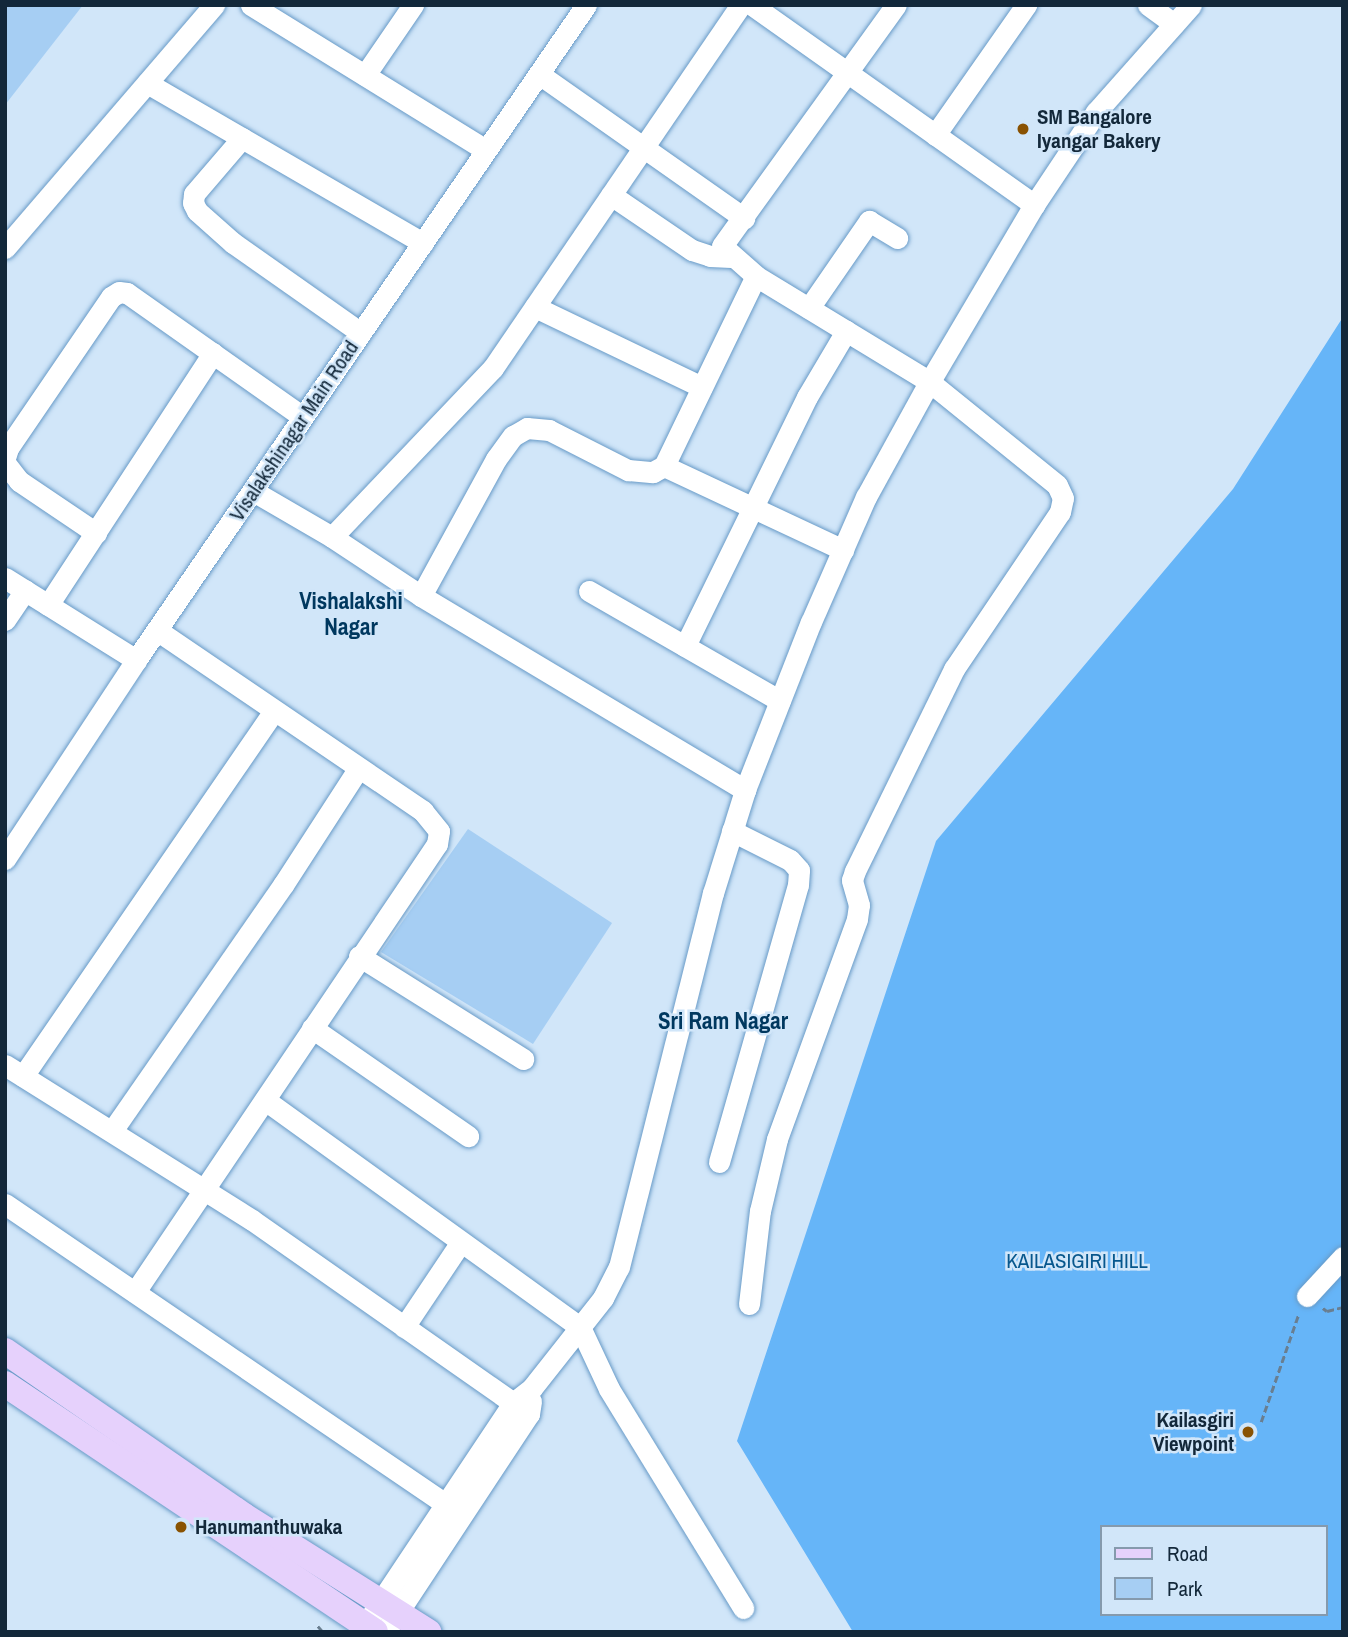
<!DOCTYPE html>
<html>
<head>
<meta charset="utf-8">
<style>
  body { margin:0 }
  #map { position:relative; width:1348px; height:1637px; overflow:hidden; background:#d1e6f9; font-family:"Archivo Narrow",sans-serif }
  div>[style] { position:absolute }
  .green>* { inset:0; background:#a6cef3 }
  .forest>* { inset:0; background:#66b5f8 }
  .path>* { height:2.5px; margin-top:-1.25px; transform-origin:0; background:repeating-linear-gradient(90deg,#697e90 0 7px,transparent 0 10.5px) }
  .roads { filter:drop-shadow(0 0 2px #679ac7) drop-shadow(0 0 2px #679ac7) }
  .minor>* { height:21px; margin:-10.5px; padding:0 10.5px; transform-origin:10.5px; border-radius:10.5px; background:#fff }
  .major>* { height:26px; margin:-13px; padding:0 13px; transform-origin:13px; border-radius:13px; background:#e6d1fc }
  .dots>* { width:19px; height:19px; translate:-50% -50%; box-sizing:border-box; border:4px solid #d1e6f9; border-radius:50% }
  span { translate:-50% -50%; white-space:nowrap; text-align:center; line-height:1.15; -webkit-text-stroke:5px #d1e6f9; paint-order:stroke }
  .poi-label { font-size:21px; color:#13283a; font-weight:700 }
  .left { translate:0 -50%; text-align:left }
  .right { translate:-100% -50%; text-align:right }
  .street-label { font-size:21px; color:#13283a }
  .park-label { font-size:21px; color:#07578d }
  .neighbourhood-label { font-size:23px; color:#00385f; font-weight:700 }
  .frame { position:absolute; inset:0; border:7px solid #13283a; pointer-events:none }
  .legend { position:absolute; left:1100px; top:1525px; width:228px; height:91px; box-sizing:border-box; background:#d1e6f9; border:2px solid #859aad; margin:0; padding:9px 12px; list-style:none; font-size:21px; color:#13283a }
  .legend li { display:flex; align-items:center; gap:14px; height:35px }
  .legend b { width:35px; border:2px solid #859aad }
</style>
</head>
<body>
<div id="map">
  <div class="green">
    <i style="clip-path:polygon(5px 5px,83px 5px,5px 105px)"></i>
    <i style="clip-path:polygon(468px 829px,612px 923px,533px 1044px,381px 952px)"></i>
  </div>
  <div class="forest">
    <i style="clip-path:polygon(evenodd,1343px 317px,1343px 1632px,853px 1632px,737px 1441px,936px 841px,1233px 489px,1343px 317px,1101px 1527px,1325px 1527px,1325px 1614px,1101px 1614px,1101px 1527px)"></i>
  </div>
  <div class="path">
    <i style="left:1323px;top:1308px;width:5px;rotate:37deg"></i>
    <i style="left:1327px;top:1311px;width:16px;rotate:-14deg"></i>
    <i style="left:1261px;top:1422px;width:115px;rotate:-70.8deg"></i>
    <i style="left:318px;top:1626px;width:8px;rotate:50deg"></i>
  </div>
  <div class="roads">
    <div class="minor">
      <i style="left:251px;top:5px;width:276px;rotate:31.7deg"></i>
      <i style="left:752px;top:5px;width:346px;rotate:35.3deg"></i>
      <i style="left:1148px;top:5px;width:32px;rotate:36deg"></i>
      <i style="left:539px;top:74px;width:251px;rotate:35.1deg"></i>
      <i style="left:365px;top:75px;width:85px;rotate:-55.6deg"></i>
      <i style="left:147px;top:83px;width:319px;rotate:30.1deg"></i>
      <i style="left:935px;top:135px;width:159px;rotate:-55deg"></i>
      <i style="left:242px;top:138px;width:74px;rotate:130.6deg"></i>
      <i style="left:194px;top:194px;width:9px;rotate:96deg"></i>
      <i style="left:193px;top:203px;width:9px;rotate:63deg"></i>
      <i style="left:197px;top:211px;width:48px;rotate:41.6deg"></i>
      <i style="left:233px;top:243px;width:156px;rotate:35.1deg"></i>
      <i style="left:611px;top:195px;width:98px;rotate:34.2deg"></i>
      <i style="left:692px;top:250px;width:19px;rotate:18deg"></i>
      <i style="left:710px;top:256px;width:21px;rotate:3deg"></i>
      <i style="left:5px;top:248px;width:321px;rotate:-49.3deg"></i>
      <i style="left:535px;top:307px;width:185px;rotate:25.6deg"></i>
      <i style="left:809px;top:308px;width:106px;rotate:-55.4deg"></i>
      <i style="left:869px;top:221px;width:33px;rotate:31deg"></i>
      <i style="left:5px;top:458px;width:10px;rotate:-73deg"></i>
      <i style="left:8px;top:448px;width:183px;rotate:-55.7deg"></i>
      <i style="left:111px;top:297px;width:9px;rotate:-32deg"></i>
      <i style="left:119px;top:292px;width:8px;rotate:7deg"></i>
      <i style="left:127px;top:293px;width:215px;rotate:35.2deg"></i>
      <i style="left:5px;top:463px;width:23px;rotate:52deg"></i>
      <i style="left:19px;top:481px;width:93px;rotate:34deg"></i>
      <i style="left:664px;top:466px;width:211px;rotate:-64.2deg"></i>
      <i style="left:253px;top:491px;width:91px;rotate:30.2deg"></i>
      <i style="left:332px;top:537px;width:107px;rotate:33.5deg"></i>
      <i style="left:421px;top:596px;width:378px;rotate:30.9deg"></i>
      <i style="left:332px;top:537px;width:233px;rotate:-46.4deg"></i>
      <i style="left:493px;top:368px;width:440px;rotate:-55.7deg"></i>
      <i style="left:5px;top:578px;width:155px;rotate:32deg"></i>
      <i style="left:589px;top:591px;width:220px;rotate:29.9deg"></i>
      <i style="left:421px;top:596px;width:156px;rotate:-61.3deg"></i>
      <i style="left:496px;top:459px;width:29px;rotate:-54deg"></i>
      <i style="left:513px;top:436px;width:16px;rotate:-30deg"></i>
      <i style="left:527px;top:428px;width:22px;rotate:5deg"></i>
      <i style="left:549px;top:430px;width:89px;rotate:26.9deg"></i>
      <i style="left:628px;top:470px;width:25px;rotate:5deg"></i>
      <i style="left:653px;top:472px;width:13px;rotate:-29deg"></i>
      <i style="left:664px;top:466px;width:198px;rotate:25.1deg"></i>
      <i style="left:48px;top:605px;width:301px;rotate:-56.8deg"></i>
      <i style="left:5px;top:620px;width:36px;rotate:-56deg"></i>
      <i style="left:685px;top:646px;width:277px;rotate:-63.9deg"></i>
      <i style="left:807px;top:397px;width:77px;rotate:-59.4deg"></i>
      <i style="left:5px;top:859px;width:238px;rotate:-56.6deg"></i>
      <i style="left:136px;top:660px;width:795px;rotate:-55.51deg"></i>
      <i style="left:359px;top:956px;width:194px;rotate:32.1deg"></i>
      <i style="left:312px;top:1028px;width:190px;rotate:34.7deg"></i>
      <i style="left:5px;top:1065px;width:292px;rotate:32.1deg"></i>
      <i style="left:252px;top:1220px;width:338px;rotate:35deg"></i>
      <i style="left:23px;top:1076px;width:443px;rotate:-55.5deg"></i>
      <i style="left:265px;top:1100px;width:388px;rotate:35.8deg"></i>
      <i style="left:580px;top:1327px;width:68px;rotate:64.9deg"></i>
      <i style="left:609px;top:1389px;width:257px;rotate:58.5deg"></i>
      <i style="left:112px;top:1131px;width:300px;rotate:-55.2deg"></i>
      <i style="left:283px;top:885px;width:138px;rotate:-57.1deg"></i>
      <i style="left:719px;top:1162px;width:288px;rotate:-74.1deg"></i>
      <i style="left:798px;top:885px;width:15px;rotate:-86deg"></i>
      <i style="left:799px;top:870px;width:13px;rotate:-132deg"></i>
      <i style="left:790px;top:860px;width:65px;rotate:-153.4deg"></i>
      <i style="left:5px;top:1204px;width:531px;rotate:34.26deg"></i>
      <i style="left:135px;top:1292px;width:540px;rotate:-56.02deg"></i>
      <i style="left:437px;top:844px;width:13px;rotate:-81deg"></i>
      <i style="left:439px;top:831px;width:26px;rotate:-129deg"></i>
      <i style="left:423px;top:811px;width:322px;rotate:-145.8deg"></i>
      <i style="left:1307px;top:1296px;width:53px;rotate:-47.3deg"></i>
      <i style="left:749px;top:1304px;width:94px;rotate:-83.3deg"></i>
      <i style="left:760px;top:1211px;width:74px;rotate:-76.7deg"></i>
      <i style="left:777px;top:1139px;width:234px;rotate:-70deg"></i>
      <i style="left:857px;top:919px;width:14px;rotate:-82deg"></i>
      <i style="left:859px;top:905px;width:26px;rotate:-106deg"></i>
      <i style="left:852px;top:880px;width:9px;rotate:-72deg"></i>
      <i style="left:855px;top:871px;width:225px;rotate:-63.9deg"></i>
      <i style="left:954px;top:669px;width:189px;rotate:-56deg"></i>
      <i style="left:1060px;top:512px;width:14px;rotate:-78deg"></i>
      <i style="left:1063px;top:498px;width:14px;rotate:-115deg"></i>
      <i style="left:1057px;top:485px;width:164px;rotate:-141deg"></i>
      <i style="left:930px;top:382px;width:204px;rotate:-148.7deg"></i>
      <i style="left:756px;top:276px;width:45px;rotate:-138.6deg"></i>
      <i style="left:722px;top:246px;width:297px;rotate:-54.2deg"></i>
      <i style="left:404px;top:1327px;width:102px;rotate:-56.2deg"></i>
      <i style="left:373px;top:1613px;width:252px;rotate:-56.3deg"></i>
      <i style="left:513px;top:1403px;width:24px;rotate:-38deg"></i>
      <i style="left:532px;top:1388px;width:115px;rotate:-51.7deg"></i>
      <i style="left:603px;top:1298px;width:35px;rotate:-63deg"></i>
      <i style="left:619px;top:1267px;width:386px;rotate:-75.9deg"></i>
      <i style="left:713px;top:893px;width:108px;rotate:-72.7deg"></i>
      <i style="left:745px;top:790px;width:180px;rotate:-68.6deg"></i>
      <i style="left:811px;top:622px;width:137px;rotate:-66.3deg"></i>
      <i style="left:866px;top:497px;width:127px;rotate:-61.2deg"></i>
      <i style="left:927px;top:386px;width:210px;rotate:-59.4deg"></i>
      <i style="left:1034px;top:205px;width:112px;rotate:-56.3deg"></i>
      <i style="left:1096px;top:112px;width:143px;rotate:-48.4deg"></i>
      <i style="left:385px;top:1632px;width:261px;rotate:-56.6deg"></i>
      <i style="left:529px;top:1414px;width:13px;rotate:-81deg"></i>
    </div>
    <div class="major">
      <i style="left:5px;top:1351px;width:290px;rotate:34.6deg"></i>
      <i style="left:244px;top:1516px;width:218px;rotate:32.2deg"></i>
      <i style="left:5px;top:1384px;width:445px;rotate:33.8deg"></i>
    </div>
  </div>
  <div class="dots">
    <i style="left:1023px;top:129px;background:#895202"></i>
    <i style="left:1248px;top:1432px;background:#895202"></i>
    <i style="left:181px;top:1527px;background:#895202"></i>
  </div>
  <div class="poi-label">
    <span class="left" style="left:1037px;top:129px">SM Bangalore<br>Iyangar Bakery</span>
    <span class="right" style="left:1234px;top:1432px">Kailasgiri<br>Viewpoint</span>
    <span class="left" style="left:195px;top:1527px">Hanumanthuwaka</span>
  </div>
  <div class="street-label">
    <span style="left:294px;top:431px;rotate:-56deg">Visalakshinagar Main Road</span>
  </div>
  <div class="park-label">
    <span style="left:1077px;top:1261px">KAILASIGIRI HILL</span>
  </div>
  <div class="neighbourhood-label">
    <span style="left:351px;top:614px">Vishalakshi<br>Nagar</span>
    <span style="left:723px;top:1021px">Sri Ram Nagar</span>
  </div>
  <div class="frame"></div>
  <ul class="legend">
  <li><b style="height:9px;background:#e6d1fc"></b>Road</li>
  <li><b style="height:19px;background:#a6cef3"></b>Park</li>
  </ul>
</div>
</body>
</html>
